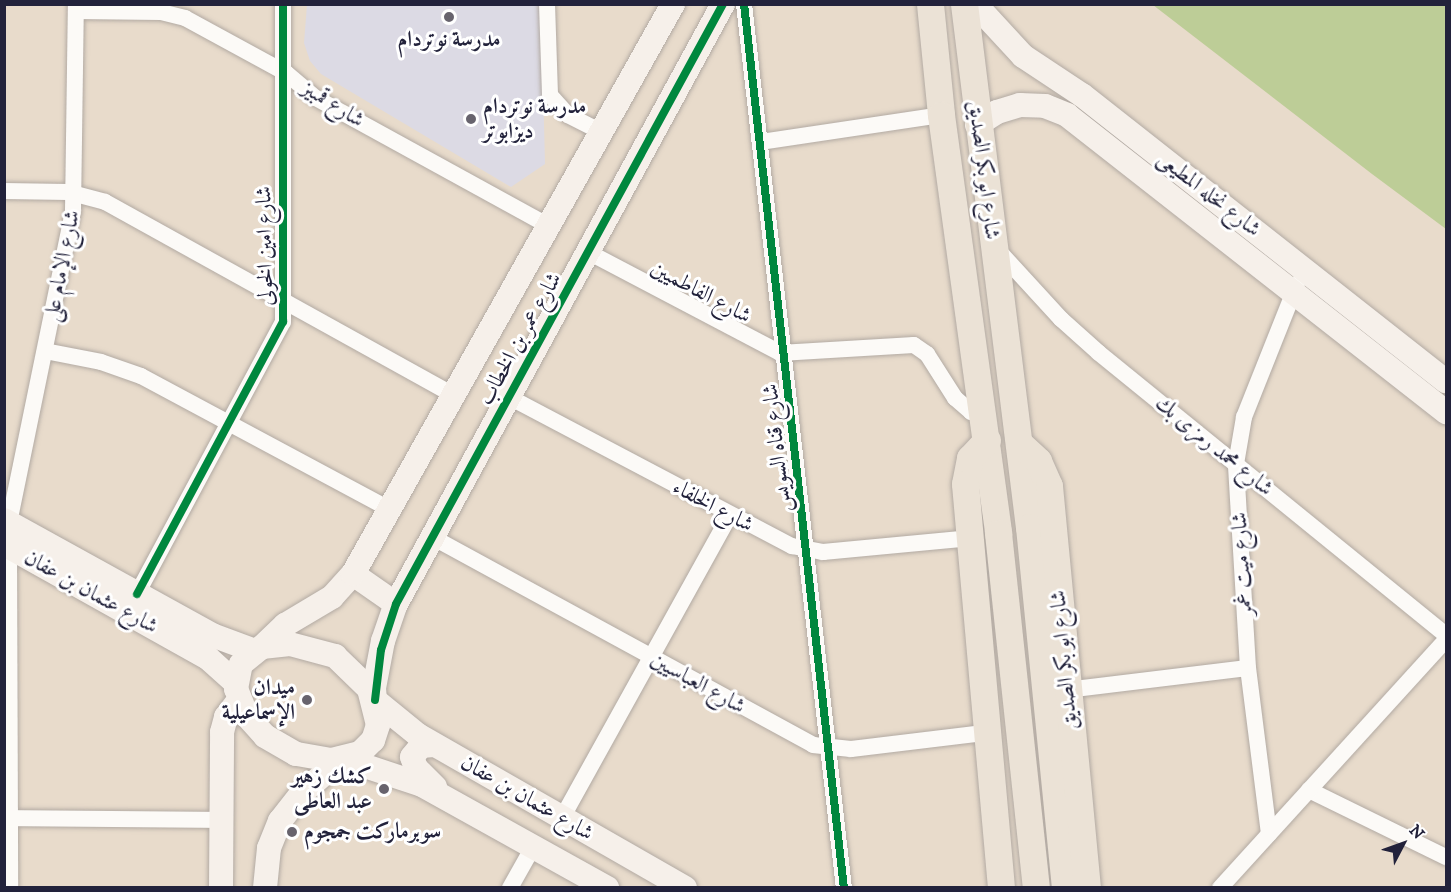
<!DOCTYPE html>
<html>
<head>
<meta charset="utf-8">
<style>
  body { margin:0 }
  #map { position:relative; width:1451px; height:892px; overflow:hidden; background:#e8dbcb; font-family:"IM FELL DW Pica",Amiri,serif }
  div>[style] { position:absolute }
  .built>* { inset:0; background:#dcdae4 }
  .green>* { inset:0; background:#bdcd97 }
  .roads { filter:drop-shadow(0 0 2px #b2aaa3) drop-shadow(0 0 2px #b2aaa3) }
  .street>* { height:16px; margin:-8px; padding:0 8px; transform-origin:8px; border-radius:8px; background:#fcfaf7 }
  .secondary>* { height:24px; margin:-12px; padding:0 12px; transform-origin:12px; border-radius:12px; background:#f6f0ea }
  .primary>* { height:27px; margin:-13.5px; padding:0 13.5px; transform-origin:13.5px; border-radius:13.5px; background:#ebe2d6 }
  .cycleway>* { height:8px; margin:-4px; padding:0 4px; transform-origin:4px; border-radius:4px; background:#00873e }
  .dots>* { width:16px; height:16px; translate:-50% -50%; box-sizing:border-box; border:3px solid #fff; border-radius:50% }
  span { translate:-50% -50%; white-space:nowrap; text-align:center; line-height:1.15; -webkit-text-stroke:6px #fff; paint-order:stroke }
  .poi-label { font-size:22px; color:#22223b; font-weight:700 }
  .left { translate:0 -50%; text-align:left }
  .right { translate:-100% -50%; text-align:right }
  .street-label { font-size:22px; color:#22223b }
  .frame { position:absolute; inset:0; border:6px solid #22223b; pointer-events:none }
  .north { position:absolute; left:1373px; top:814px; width:60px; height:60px; -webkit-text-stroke:4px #fff; paint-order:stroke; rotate:49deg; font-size:16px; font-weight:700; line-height:24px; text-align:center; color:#22223b }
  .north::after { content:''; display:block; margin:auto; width:21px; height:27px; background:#22223b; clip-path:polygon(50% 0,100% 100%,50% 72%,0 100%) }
</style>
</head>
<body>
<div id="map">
  <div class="built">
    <i style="clip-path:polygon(307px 5px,541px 5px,545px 164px,511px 187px,321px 74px,310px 61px,304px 43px)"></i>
  </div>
  <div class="green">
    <i style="clip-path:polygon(1153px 5px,1446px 5px,1446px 229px,1372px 174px)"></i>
  </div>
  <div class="roads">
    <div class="street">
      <i style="left:547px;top:4px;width:91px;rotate:88.1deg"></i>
      <i style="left:550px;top:95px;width:27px;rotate:48deg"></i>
      <i style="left:568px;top:115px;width:35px;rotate:27deg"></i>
      <i style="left:744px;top:4px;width:890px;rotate:83.55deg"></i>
      <i style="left:76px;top:11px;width:85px;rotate:0.7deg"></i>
      <i style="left:161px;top:12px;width:25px;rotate:14deg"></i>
      <i style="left:185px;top:18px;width:115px;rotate:28.6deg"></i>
      <i style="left:286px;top:73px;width:39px;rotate:40deg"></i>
      <i style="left:316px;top:98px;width:264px;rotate:28.8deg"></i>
      <i style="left:761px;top:142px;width:182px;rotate:-8.5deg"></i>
      <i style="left:4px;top:191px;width:64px;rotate:0.9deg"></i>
      <i style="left:68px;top:192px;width:38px;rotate:15deg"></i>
      <i style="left:105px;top:202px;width:398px;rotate:29deg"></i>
      <i style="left:995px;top:247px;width:98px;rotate:47.5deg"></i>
      <i style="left:1061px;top:319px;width:51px;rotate:41.8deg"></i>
      <i style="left:1099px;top:353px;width:447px;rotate:39.1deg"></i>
      <i style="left:588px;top:252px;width:217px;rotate:27.7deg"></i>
      <i style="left:780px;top:353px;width:134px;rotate:-3.4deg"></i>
      <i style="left:914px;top:345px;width:16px;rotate:35deg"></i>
      <i style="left:927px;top:354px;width:52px;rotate:57.5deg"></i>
      <i style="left:955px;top:398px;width:21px;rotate:41deg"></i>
      <i style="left:971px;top:412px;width:12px;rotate:5deg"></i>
      <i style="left:45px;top:351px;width:57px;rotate:11.1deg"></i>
      <i style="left:101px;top:362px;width:42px;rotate:19.3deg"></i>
      <i style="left:141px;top:376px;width:281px;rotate:28.2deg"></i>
      <i style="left:509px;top:397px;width:320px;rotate:27.8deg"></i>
      <i style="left:792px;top:546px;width:32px;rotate:11deg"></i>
      <i style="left:823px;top:552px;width:149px;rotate:-5.4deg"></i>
      <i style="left:9px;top:523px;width:318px;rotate:-78.4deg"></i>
      <i style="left:73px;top:211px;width:207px;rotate:-89.2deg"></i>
      <i style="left:432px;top:537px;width:434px;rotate:28.6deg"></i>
      <i style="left:813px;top:745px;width:38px;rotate:6deg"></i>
      <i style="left:851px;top:749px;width:134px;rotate:-6.9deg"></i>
      <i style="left:9px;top:546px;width:342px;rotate:89.8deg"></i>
      <i style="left:137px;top:594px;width:309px;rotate:-61.8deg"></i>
      <i style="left:283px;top:322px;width:318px;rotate:-90deg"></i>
      <i style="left:1066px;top:690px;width:183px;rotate:-6.9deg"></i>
      <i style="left:1309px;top:790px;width:153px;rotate:26.1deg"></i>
      <i style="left:4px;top:818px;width:217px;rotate:0.5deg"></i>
      <i style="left:562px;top:818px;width:346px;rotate:-61deg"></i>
      <i style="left:1269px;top:834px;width:167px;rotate:-97.2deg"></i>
      <i style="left:1248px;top:668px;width:204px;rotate:-93.4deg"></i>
      <i style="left:1236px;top:464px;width:48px;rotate:-80.3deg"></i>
      <i style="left:1244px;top:417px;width:143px;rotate:-68.3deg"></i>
      <i style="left:510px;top:888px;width:47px;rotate:-60.7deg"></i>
      <i style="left:1220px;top:888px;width:336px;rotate:-47.7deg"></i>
    </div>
    <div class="secondary">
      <i style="left:975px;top:4px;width:71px;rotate:47.3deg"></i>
      <i style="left:1023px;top:56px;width:71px;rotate:33.5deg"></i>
      <i style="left:1082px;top:95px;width:463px;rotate:38.2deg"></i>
      <i style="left:977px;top:125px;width:24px;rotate:-33deg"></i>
      <i style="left:997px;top:112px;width:24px;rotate:-17deg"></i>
      <i style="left:1020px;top:105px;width:25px;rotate:2deg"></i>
      <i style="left:1045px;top:106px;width:24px;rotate:22deg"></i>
      <i style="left:1067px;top:115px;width:482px;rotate:38.1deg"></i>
      <i style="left:4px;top:520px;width:238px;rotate:28.9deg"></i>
      <i style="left:212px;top:635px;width:46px;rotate:20.4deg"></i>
      <i style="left:4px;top:544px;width:234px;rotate:29.2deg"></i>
      <i style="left:208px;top:658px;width:36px;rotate:42deg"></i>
      <i style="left:353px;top:574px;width:52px;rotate:34.9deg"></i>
      <i style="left:290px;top:644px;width:47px;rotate:14.9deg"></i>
      <i style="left:335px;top:656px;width:47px;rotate:44.1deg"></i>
      <i style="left:369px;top:689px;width:37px;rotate:76deg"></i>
      <i style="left:378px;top:725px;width:16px;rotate:108deg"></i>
      <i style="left:373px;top:740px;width:18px;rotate:135deg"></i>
      <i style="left:360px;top:753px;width:30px;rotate:166deg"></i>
      <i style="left:331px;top:760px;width:36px;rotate:-170deg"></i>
      <i style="left:296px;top:754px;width:36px;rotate:-150deg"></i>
      <i style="left:265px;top:736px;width:27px;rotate:-132deg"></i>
      <i style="left:247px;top:716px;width:29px;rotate:-112deg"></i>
      <i style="left:236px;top:689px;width:25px;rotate:-79deg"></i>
      <i style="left:241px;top:664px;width:27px;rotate:-39deg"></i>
      <i style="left:262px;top:647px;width:28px;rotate:-6deg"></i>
      <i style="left:262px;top:647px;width:32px;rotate:-44deg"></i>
      <i style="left:285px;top:625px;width:55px;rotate:-30.8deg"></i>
      <i style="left:332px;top:597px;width:31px;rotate:-48deg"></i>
      <i style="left:353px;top:574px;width:654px;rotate:-60.69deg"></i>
      <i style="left:434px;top:745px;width:13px;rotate:176deg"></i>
      <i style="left:421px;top:746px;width:14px;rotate:129deg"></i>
      <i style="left:412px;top:757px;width:12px;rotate:70deg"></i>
      <i style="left:416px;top:768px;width:27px;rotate:45deg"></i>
      <i style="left:344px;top:759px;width:82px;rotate:18.4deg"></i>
      <i style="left:422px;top:785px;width:212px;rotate:29.1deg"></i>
      <i style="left:221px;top:888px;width:156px;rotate:-89.6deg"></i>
      <i style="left:222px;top:732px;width:16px;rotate:-75deg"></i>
      <i style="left:226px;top:717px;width:21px;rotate:-53deg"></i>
      <i style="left:265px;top:888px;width:40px;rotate:-84.3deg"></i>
      <i style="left:269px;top:848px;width:29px;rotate:-68deg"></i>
      <i style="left:280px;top:821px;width:36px;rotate:-52deg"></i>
      <i style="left:302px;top:793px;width:50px;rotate:-41deg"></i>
      <i style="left:685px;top:888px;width:308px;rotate:-150.2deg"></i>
      <i style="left:418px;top:735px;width:55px;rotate:-140.9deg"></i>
      <i style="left:375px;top:700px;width:12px;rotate:-95deg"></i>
      <i style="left:374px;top:688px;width:48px;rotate:-79.2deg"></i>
      <i style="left:383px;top:641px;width:39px;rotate:-71deg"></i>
      <i style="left:396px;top:604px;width:683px;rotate:-61.41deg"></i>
    </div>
    <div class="primary">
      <i style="left:930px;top:4px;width:112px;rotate:84.3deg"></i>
      <i style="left:941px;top:115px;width:422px;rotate:82.2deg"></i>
      <i style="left:998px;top:533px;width:357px;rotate:83.9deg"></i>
      <i style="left:964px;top:4px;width:527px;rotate:82.92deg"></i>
      <i style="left:1029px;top:527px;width:363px;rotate:84.3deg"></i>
      <i style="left:987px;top:440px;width:25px;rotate:133deg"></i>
      <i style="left:970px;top:458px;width:26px;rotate:101deg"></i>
      <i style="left:965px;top:484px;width:406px;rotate:84.9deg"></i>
      <i style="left:1019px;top:443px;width:26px;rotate:43deg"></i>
      <i style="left:1038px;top:461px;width:27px;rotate:66deg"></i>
      <i style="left:1049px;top:486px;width:404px;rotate:84.6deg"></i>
    </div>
  </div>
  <div class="cycleway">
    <i style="left:744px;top:4px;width:890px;rotate:83.55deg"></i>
    <i style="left:137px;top:594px;width:309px;rotate:-61.8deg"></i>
    <i style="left:283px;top:322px;width:318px;rotate:-90deg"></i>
    <i style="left:375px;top:700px;width:50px;rotate:-83.2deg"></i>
    <i style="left:381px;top:650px;width:48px;rotate:-71.9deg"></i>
    <i style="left:396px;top:604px;width:683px;rotate:-61.41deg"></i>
  </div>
  <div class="dots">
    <i style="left:449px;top:17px;background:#67636d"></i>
    <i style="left:471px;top:119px;background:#67636d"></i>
    <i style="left:307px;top:700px;background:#67636d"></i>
    <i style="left:384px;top:789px;background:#67636d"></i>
    <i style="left:292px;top:832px;background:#67636d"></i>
  </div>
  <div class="poi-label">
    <span style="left:449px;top:40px">مدرسة نوتردام</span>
    <span class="left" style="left:483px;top:119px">مدرسة نوتردام<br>ديزابوتر</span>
    <span class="right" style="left:295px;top:700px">ميدان<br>الإسماعيلية</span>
    <span class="right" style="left:372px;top:789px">كشك زهير<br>عبد العاطى</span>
    <span class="left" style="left:304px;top:832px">سوبرماركت جمجوم</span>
  </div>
  <div class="street-label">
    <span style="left:333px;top:104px;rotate:32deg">شارع قمبيز</span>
    <span style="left:984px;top:170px;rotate:83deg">شارع ابو بكر الصديق</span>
    <span style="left:1209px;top:194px;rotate:38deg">شارع نخله المطيعى</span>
    <span style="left:265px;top:246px;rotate:-91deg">شارع امين الخولى</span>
    <span style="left:62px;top:266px;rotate:-79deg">شارع الإمام على</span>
    <span style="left:701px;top:292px;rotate:28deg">شارع الفاطميين</span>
    <span style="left:520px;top:339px;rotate:-61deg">شارع عمر بن الخطاب</span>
    <span style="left:1214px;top:446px;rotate:39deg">شارع محمد رمزى بك</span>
    <span style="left:777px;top:448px;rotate:-96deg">شارع قناه السويس</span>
    <span style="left:713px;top:506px;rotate:28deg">شارع الخلفاء</span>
    <span style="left:1242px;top:564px;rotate:-93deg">شارع ميت غمر</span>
    <span style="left:91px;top:592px;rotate:29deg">شارع عثمان بن عفان</span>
    <span style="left:1064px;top:660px;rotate:-95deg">شارع ابو بكر الصديق</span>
    <span style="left:698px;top:683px;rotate:29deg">شارع العباسيين</span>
    <span style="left:527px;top:798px;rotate:30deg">شارع عثمان بن عفان</span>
  </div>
  <div class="frame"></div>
  <div class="north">N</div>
</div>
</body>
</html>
